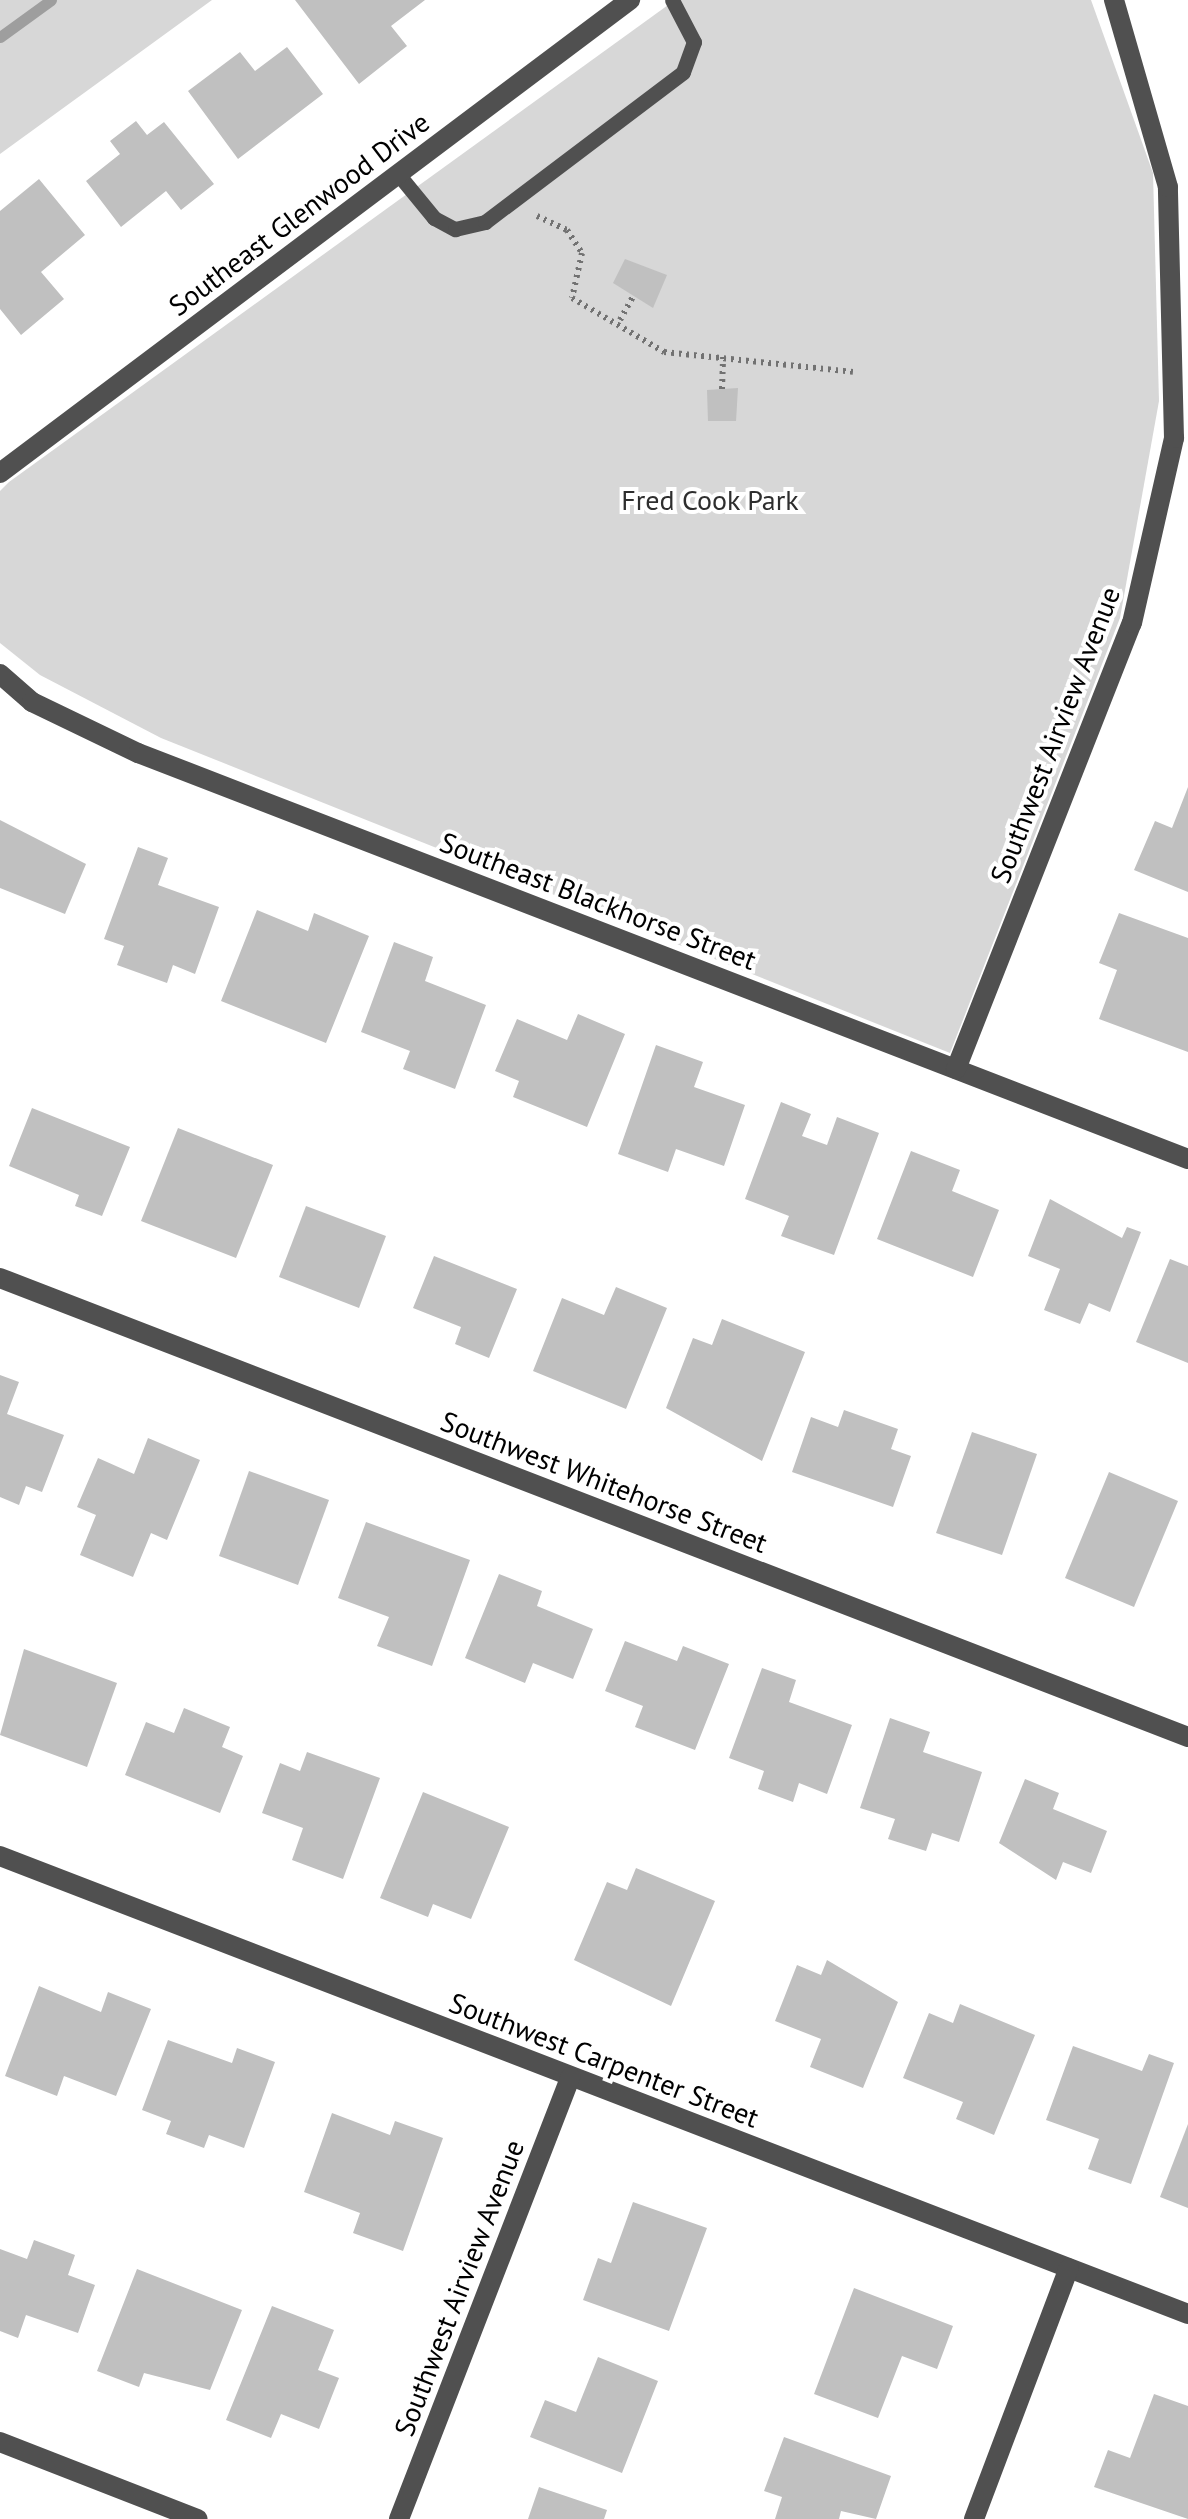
<!DOCTYPE html>
<html>
<head>
<meta charset="utf-8">
<style>
  body { margin:0 }
  #map { position:relative; width:1188px; height:2519px; overflow:hidden; background:#fff; font-family:"PT Sans",sans-serif }
  div>[style] { position:absolute }
  .green>* { inset:0; background:#d7d7d7 }
  .stream>* { height:11px; margin:-5.5px; padding:0 5.5px; transform-origin:5.5px; border-radius:5.5px; background:#9e9e9e }
  .building>* { inset:0; background:#c0c0c0 }
  .path>* { height:6px; margin-top:-3px; transform-origin:0; background:repeating-linear-gradient(90deg,#727272 0 2.5px,transparent 0 7.5px) }
  .lane>* { height:15px; margin:-7.5px; padding:0 7.5px; transform-origin:7.5px; border-radius:7.5px; background:#505050 }
  .street>* { height:20px; margin:-10px; padding:0 10px; transform-origin:10px; border-radius:10px; background:#505050 }
  span { translate:-50% -50%; white-space:nowrap; text-align:center; line-height:1.15; -webkit-text-stroke:8px #fff; paint-order:stroke }
  .street-label { font-size:28px; color:#000 }
  .park-label { font-size:28px; color:#2e2e2e }
</style>
</head>
<body>
<div id="map">
  <div class="green">
    <i style="clip-path:polygon(0 0,212px 0,0 154px)"></i>
    <i style="clip-path:polygon(675px 0,1091px 0,1153px 173px,1159px 401px,1120px 618px,950px 1053px,161px 738px,40px 675px,0 643px,0 491px,9px 482px)"></i>
  </div>
  <div class="stream">
    <i style="left:0;top:37px;width:63px;rotate:-36deg"></i>
  </div>
  <div class="building">
    <i style="clip-path:polygon(295px 0,425px 0,391px 26px,407px 46px,359px 84px)"></i>
    <i style="clip-path:polygon(287px 47px,323px 94px,238px 159px,188px 91px,240px 52px,255px 71px)"></i>
    <i style="clip-path:polygon(136px 121px,147px 135px,164px 122px,214px 184px,181px 210px,166px 191px,121px 227px,86px 181px,120px 154px,110px 141px)"></i>
    <i style="clip-path:polygon(39px 179px,85px 235px,41px 272px,64px 299px,21px 335px,0 309px,0 211px)"></i>
    <i style="clip-path:polygon(625px 259px,667px 275px,653px 308px,613px 283px)"></i>
    <i style="clip-path:polygon(738px 388px,736px 421px,708px 421px,707px 390px)"></i>
    <i style="clip-path:polygon(1188px 787px,1188px 892px,1134px 870px,1155px 821px,1172px 828px)"></i>
    <i style="clip-path:polygon(0 820px,86px 864px,65px 914px,0 888px)"></i>
    <i style="clip-path:polygon(138px 847px,168px 858px,158px 885px,219px 907px,195px 974px,173px 965px,167px 983px,117px 965px,124px 946px,104px 939px)"></i>
    <i style="clip-path:polygon(257px 910px,308px 931px,314px 913px,369px 936px,326px 1043px,221px 1001px)"></i>
    <i style="clip-path:polygon(1119px 913px,1188px 938px,1188px 1052px,1099px 1019px,1117px 970px,1099px 963px)"></i>
    <i style="clip-path:polygon(394px 942px,433px 957px,425px 981px,486px 1005px,455px 1089px,403px 1069px,410px 1051px,361px 1032px)"></i>
    <i style="clip-path:polygon(578px 1014px,625px 1034px,587px 1127px,513px 1097px,519px 1081px,495px 1071px,517px 1019px,567px 1040px)"></i>
    <i style="clip-path:polygon(656px 1045px,703px 1062px,694px 1087px,745px 1105px,724px 1166px,676px 1149px,668px 1172px,618px 1154px)"></i>
    <i style="clip-path:polygon(781px 1102px,811px 1114px,802px 1136px,827px 1145px,837px 1117px,879px 1133px,834px 1255px,781px 1236px,789px 1216px,745px 1199px)"></i>
    <i style="clip-path:polygon(32px 1108px,130px 1147px,102px 1216px,75px 1206px,79px 1195px,9px 1166px)"></i>
    <i style="clip-path:polygon(178px 1128px,273px 1165px,236px 1258px,141px 1221px)"></i>
    <i style="clip-path:polygon(911px 1151px,960px 1170px,952px 1191px,999px 1210px,973px 1277px,877px 1239px)"></i>
    <i style="clip-path:polygon(1050px 1199px,1122px 1238px,1127px 1227px,1141px 1232px,1110px 1312px,1089px 1303px,1080px 1324px,1044px 1310px,1060px 1269px,1028px 1256px)"></i>
    <i style="clip-path:polygon(306px 1206px,386px 1236px,359px 1308px,279px 1277px)"></i>
    <i style="clip-path:polygon(434px 1256px,517px 1289px,489px 1358px,455px 1344px,461px 1327px,413px 1308px)"></i>
    <i style="clip-path:polygon(1170px 1259px,1188px 1266px,1188px 1363px,1136px 1342px)"></i>
    <i style="clip-path:polygon(616px 1287px,667px 1308px,626px 1409px,533px 1371px,562px 1298px,604px 1315px)"></i>
    <i style="clip-path:polygon(722px 1319px,805px 1352px,762px 1461px,666px 1408px,693px 1338px,712px 1345px)"></i>
    <i style="clip-path:polygon(0 1375px,19px 1382px,7px 1414px,64px 1435px,42px 1492px,26px 1486px,19px 1505px,0 1497px)"></i>
    <i style="clip-path:polygon(844px 1410px,898px 1429px,891px 1449px,911px 1456px,893px 1507px,792px 1472px,811px 1417px,838px 1427px)"></i>
    <i style="clip-path:polygon(972px 1432px,1037px 1454px,1002px 1555px,936px 1533px)"></i>
    <i style="clip-path:polygon(148px 1438px,200px 1460px,167px 1540px,151px 1533px,133px 1577px,80px 1555px,96px 1515px,77px 1507px,98px 1458px,134px 1474px)"></i>
    <i style="clip-path:polygon(249px 1471px,329px 1500px,298px 1585px,219px 1556px)"></i>
    <i style="clip-path:polygon(1109px 1472px,1178px 1501px,1134px 1607px,1065px 1578px)"></i>
    <i style="clip-path:polygon(366px 1522px,470px 1560px,432px 1666px,377px 1646px,389px 1617px,338px 1598px)"></i>
    <i style="clip-path:polygon(499px 1574px,542px 1591px,537px 1606px,593px 1629px,573px 1679px,533px 1663px,525px 1683px,465px 1658px)"></i>
    <i style="clip-path:polygon(625px 1641px,677px 1661px,683px 1646px,729px 1664px,695px 1750px,635px 1727px,643px 1706px,605px 1691px)"></i>
    <i style="clip-path:polygon(24px 1649px,117px 1683px,87px 1767px,0 1735px)"></i>
    <i style="clip-path:polygon(762px 1668px,796px 1680px,789px 1702px,852px 1725px,827px 1794px,799px 1783px,793px 1802px,758px 1789px,764px 1771px,729px 1758px)"></i>
    <i style="clip-path:polygon(184px 1708px,230px 1727px,222px 1747px,243px 1756px,220px 1813px,125px 1775px,146px 1722px,174px 1733px)"></i>
    <i style="clip-path:polygon(890px 1718px,930px 1732px,923px 1752px,982px 1772px,959px 1842px,932px 1833px,926px 1851px,888px 1839px,895px 1819px,860px 1808px)"></i>
    <i style="clip-path:polygon(307px 1752px,380px 1778px,343px 1879px,292px 1860px,303px 1828px,262px 1813px,280px 1763px,300px 1771px)"></i>
    <i style="clip-path:polygon(1025px 1779px,1059px 1793px,1053px 1809px,1107px 1831px,1091px 1873px,1063px 1862px,1056px 1880px,999px 1843px)"></i>
    <i style="clip-path:polygon(423px 1792px,509px 1827px,471px 1919px,433px 1904px,428px 1917px,380px 1898px)"></i>
    <i style="clip-path:polygon(636px 1868px,715px 1901px,671px 2006px,574px 1960px,607px 1882px,627px 1890px)"></i>
    <i style="clip-path:polygon(827px 1960px,898px 2002px,863px 2088px,810px 2067px,821px 2039px,775px 2021px,797px 1965px,821px 1975px)"></i>
    <i style="clip-path:polygon(39px 1986px,101px 2012px,108px 1992px,151px 2009px,116px 2096px,64px 2076px,57px 2096px,5px 2076px)"></i>
    <i style="clip-path:polygon(960px 2004px,1035px 2035px,994px 2135px,956px 2119px,963px 2102px,903px 2078px,929px 2013px,953px 2023px)"></i>
    <i style="clip-path:polygon(168px 2040px,232px 2063px,237px 2048px,275px 2062px,244px 2148px,209px 2135px,204px 2148px,166px 2134px,171px 2121px,142px 2110px)"></i>
    <i style="clip-path:polygon(1073px 2046px,1142px 2071px,1149px 2054px,1174px 2063px,1131px 2184px,1088px 2169px,1099px 2139px,1046px 2120px)"></i>
    <i style="clip-path:polygon(332px 2113px,390px 2135px,395px 2121px,443px 2138px,403px 2251px,353px 2233px,360px 2213px,304px 2192px)"></i>
    <i style="clip-path:polygon(1188px 2124px,1188px 2208px,1160px 2197px)"></i>
    <i style="clip-path:polygon(633px 2202px,707px 2228px,669px 2331px,583px 2300px,598px 2258px,611px 2263px)"></i>
    <i style="clip-path:polygon(34px 2240px,75px 2255px,68px 2275px,95px 2285px,78px 2333px,26px 2315px,18px 2338px,0 2331px,0 2249px,27px 2259px)"></i>
    <i style="clip-path:polygon(137px 2269px,242px 2310px,210px 2390px,144px 2373px,139px 2387px,97px 2371px)"></i>
    <i style="clip-path:polygon(854px 2288px,953px 2326px,937px 2369px,902px 2356px,878px 2418px,814px 2394px)"></i>
    <i style="clip-path:polygon(272px 2306px,334px 2330px,318px 2370px,339px 2378px,319px 2429px,281px 2414px,271px 2438px,226px 2420px)"></i>
    <i style="clip-path:polygon(598px 2357px,658px 2381px,622px 2473px,530px 2437px,545px 2400px,576px 2412px)"></i>
    <i style="clip-path:polygon(1154px 2394px,1188px 2406px,1188px 2519px,1094px 2487px,1108px 2450px,1130px 2458px)"></i>
    <i style="clip-path:polygon(784px 2437px,891px 2476px,876px 2519px,841px 2511px,839px 2519px,775px 2519px,782px 2497px,764px 2491px)"></i>
    <i style="clip-path:polygon(539px 2487px,607px 2510px,604px 2519px,528px 2519px)"></i>
  </div>
  <div class="path">
    <i style="left:537px;top:216px;width:33px;rotate:25deg"></i>
    <i style="left:567px;top:230px;width:27px;rotate:57deg"></i>
    <i style="left:582px;top:253px;width:46px;rotate:102.5deg"></i>
    <i style="left:572px;top:298px;width:107px;rotate:30.4deg"></i>
    <i style="left:664px;top:352px;width:190px;rotate:6deg"></i>
    <i style="left:620px;top:320px;width:26px;rotate:-61deg"></i>
    <i style="left:722px;top:389px;width:32px;rotate:-88deg"></i>
  </div>
  <div class="lane">
    <i style="left:398px;top:174px;width:57px;rotate:50.7deg"></i>
    <i style="left:434px;top:218px;width:24px;rotate:28deg"></i>
    <i style="left:455px;top:229px;width:31px;rotate:-13deg"></i>
    <i style="left:485px;top:222px;width:248px;rotate:-37.1deg"></i>
    <i style="left:683px;top:72px;width:32px;rotate:-70deg"></i>
    <i style="left:694px;top:42px;width:47px;rotate:-117.6deg"></i>
  </div>
  <div class="street">
    <i style="left:0;top:473px;width:788px;rotate:-36.9deg"></i>
    <i style="left:0;top:674px;width:43px;rotate:41.2deg"></i>
    <i style="left:32px;top:702px;width:118px;rotate:25.7deg"></i>
    <i style="left:138px;top:753px;width:1126px;rotate:21.14deg"></i>
    <i style="left:956px;top:1069px;width:479px;rotate:-68.5deg"></i>
    <i style="left:1132px;top:623px;width:190px;rotate:-77.2deg"></i>
    <i style="left:1174px;top:438px;width:251px;rotate:-91.4deg"></i>
    <i style="left:1168px;top:187px;width:195px;rotate:-106.1deg"></i>
    <i style="left:0;top:1278px;width:1274px;rotate:21.12deg"></i>
    <i style="left:0;top:1856px;width:1273px;rotate:21.08deg"></i>
    <i style="left:0;top:2442px;width:212px;rotate:21.3deg"></i>
    <i style="left:399px;top:2519px;width:474px;rotate:-68.8deg"></i>
    <i style="left:974px;top:2519px;width:268px;rotate:-69.3deg"></i>
  </div>
  <div class="street-label">
    <span style="left:299px;top:214px;rotate:-37deg">Southeast Glenwood Drive</span>
    <span style="left:1055px;top:735px;rotate:-69deg">Southwest Airview Avenue</span>
    <span style="left:598px;top:901px;rotate:21deg">Southeast Blackhorse Street</span>
    <span style="left:604px;top:1482px;rotate:21deg">Southwest Whitehorse Street</span>
    <span style="left:604px;top:2060px;rotate:21deg">Southwest Carpenter Street</span>
    <span style="left:459px;top:2288px;rotate:-69deg">Southwest Airview Avenue</span>
  </div>
  <div class="park-label">
    <span style="left:710px;top:500px">Fred Cook Park</span>
  </div>
</div>
</body>
</html>
